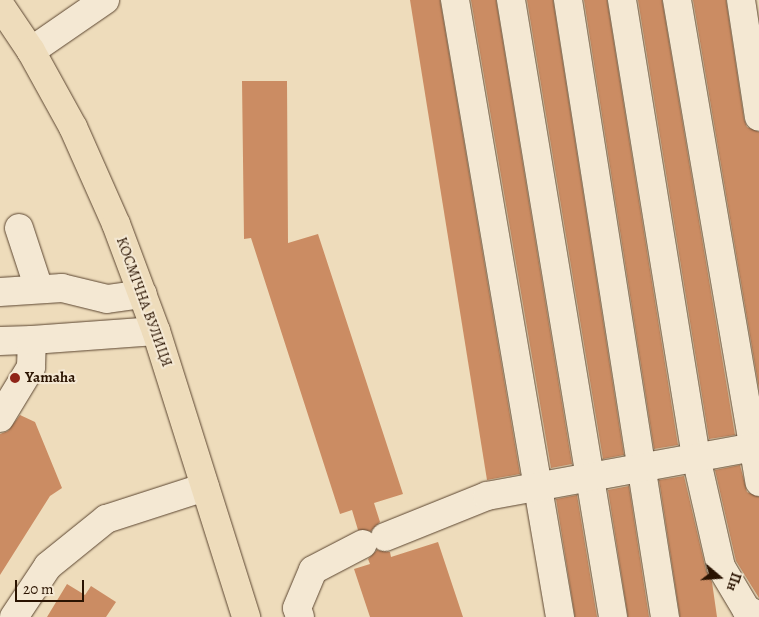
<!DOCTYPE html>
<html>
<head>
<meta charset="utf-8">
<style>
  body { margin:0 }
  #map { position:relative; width:759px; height:617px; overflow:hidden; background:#eedcbb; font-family:Alegreya,serif }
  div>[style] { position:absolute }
  .building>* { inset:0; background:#cb8c63 }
  .roads { filter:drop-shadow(0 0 1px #5b4530) drop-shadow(0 0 1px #5b4530) }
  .minor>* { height:28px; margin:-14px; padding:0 14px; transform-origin:14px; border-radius:14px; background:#f4e8d3 }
  .major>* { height:28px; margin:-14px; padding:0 14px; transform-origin:14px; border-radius:14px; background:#eedcbb }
  .dots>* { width:14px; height:14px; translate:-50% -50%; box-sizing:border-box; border:2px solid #f4e8d3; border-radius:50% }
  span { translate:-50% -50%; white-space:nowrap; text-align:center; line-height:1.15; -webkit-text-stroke:4px #f4e8d3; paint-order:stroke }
  .street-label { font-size:15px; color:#2a1301 }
  .poi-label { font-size:15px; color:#2a1301; font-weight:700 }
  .left { translate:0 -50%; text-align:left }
  .north { position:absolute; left:694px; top:552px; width:50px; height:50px; -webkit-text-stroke:4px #f4e8d3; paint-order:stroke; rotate:108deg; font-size:14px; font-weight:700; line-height:20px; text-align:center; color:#2a1301 }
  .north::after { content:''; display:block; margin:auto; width:18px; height:22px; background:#2a1301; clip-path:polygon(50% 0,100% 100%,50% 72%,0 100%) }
  .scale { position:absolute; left:15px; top:580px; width:69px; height:22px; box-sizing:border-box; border:2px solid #2a1301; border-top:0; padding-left:6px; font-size:15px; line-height:18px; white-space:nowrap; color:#2a1301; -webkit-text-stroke:4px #f4e8d3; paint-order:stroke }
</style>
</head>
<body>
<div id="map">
  <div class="building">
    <i style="clip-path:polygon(410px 0,440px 0,520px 474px,487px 480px)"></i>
    <i style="clip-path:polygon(471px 0,496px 0,572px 464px,551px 468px)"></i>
    <i style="clip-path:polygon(527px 0,553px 0,624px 455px,603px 459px)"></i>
    <i style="clip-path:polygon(584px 0,607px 0,678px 445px,654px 449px)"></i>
    <i style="clip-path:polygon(638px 0,662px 0,735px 435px,709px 439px)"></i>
    <i style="clip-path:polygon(693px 0,726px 0,744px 119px,747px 127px,759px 132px,759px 389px)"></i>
    <i style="clip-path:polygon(242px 81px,287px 81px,288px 243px,318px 234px,403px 494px,374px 503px,380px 522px,371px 531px,358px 530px,352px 510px,340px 514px,251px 238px,244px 239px)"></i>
    <i style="clip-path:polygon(20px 415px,35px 422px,62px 488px,50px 496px,0 575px,0 434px,8px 431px)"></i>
    <i style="clip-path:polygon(740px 465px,747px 492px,759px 497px,759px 598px,736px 561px,715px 470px)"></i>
    <i style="clip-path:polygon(684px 476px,706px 570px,712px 582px,717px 617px,680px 617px,659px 480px)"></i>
    <i style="clip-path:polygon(629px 486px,649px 617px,628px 617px,608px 490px)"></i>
    <i style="clip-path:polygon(577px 495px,597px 617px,575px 617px,556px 499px)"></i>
    <i style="clip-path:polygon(438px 542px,463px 617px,370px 617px,354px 569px,370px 564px,368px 559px,377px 550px,390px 552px,391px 557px)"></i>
    <i style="clip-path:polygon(67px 584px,85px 595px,91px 586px,116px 602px,106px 617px,47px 617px)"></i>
  </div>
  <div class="roads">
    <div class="minor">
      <i style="left:455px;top:0;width:626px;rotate:80.34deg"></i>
      <i style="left:511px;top:0;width:625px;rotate:80.61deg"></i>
      <i style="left:568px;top:0;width:625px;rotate:81.07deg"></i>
      <i style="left:622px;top:0;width:463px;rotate:80.8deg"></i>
      <i style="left:696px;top:457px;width:113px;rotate:77.2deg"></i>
      <i style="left:721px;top:567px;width:49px;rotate:59.2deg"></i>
      <i style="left:746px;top:609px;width:15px;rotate:28deg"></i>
      <i style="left:677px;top:0;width:489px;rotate:80.3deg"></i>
      <i style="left:741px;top:0;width:118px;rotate:81.3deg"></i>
      <i style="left:31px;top:51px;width:90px;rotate:-34.6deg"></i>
      <i style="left:19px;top:228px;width:64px;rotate:71.8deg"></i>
      <i style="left:0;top:292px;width:62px;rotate:-3.7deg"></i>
      <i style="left:62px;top:288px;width:46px;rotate:13.7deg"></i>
      <i style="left:107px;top:299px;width:36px;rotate:-8deg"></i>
      <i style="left:0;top:341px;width:32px;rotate:-2deg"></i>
      <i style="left:0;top:418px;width:60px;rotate:-58.7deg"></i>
      <i style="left:31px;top:367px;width:27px;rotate:-88deg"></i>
      <i style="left:32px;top:340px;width:124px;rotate:-4.2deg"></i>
      <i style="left:385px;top:537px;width:110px;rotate:-21.9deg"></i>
      <i style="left:487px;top:496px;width:277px;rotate:-10.4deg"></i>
      <i style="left:14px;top:617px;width:61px;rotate:-56.3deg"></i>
      <i style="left:48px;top:566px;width:75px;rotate:-39deg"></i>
      <i style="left:106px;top:519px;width:104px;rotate:-17.9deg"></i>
      <i style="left:300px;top:617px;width:9px;rotate:-108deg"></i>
      <i style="left:297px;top:608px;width:41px;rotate:-67.2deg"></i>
      <i style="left:313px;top:570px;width:56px;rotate:-27.5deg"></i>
    </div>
    <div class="major">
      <i style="left:0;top:5px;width:55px;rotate:56deg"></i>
      <i style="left:31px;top:51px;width:87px;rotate:61.1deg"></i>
      <i style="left:73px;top:127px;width:106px;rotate:66.1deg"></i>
      <i style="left:116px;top:224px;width:114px;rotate:69.5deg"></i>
      <i style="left:156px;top:331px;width:300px;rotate:72.5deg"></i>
    </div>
  </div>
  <div class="dots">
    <i style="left:15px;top:378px;background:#8f2418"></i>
  </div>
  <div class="street-label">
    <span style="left:144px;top:302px;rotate:70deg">КОСМІЧНА ВУЛИЦЯ</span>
  </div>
  <div class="poi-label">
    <span class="left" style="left:25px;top:378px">Yamaha</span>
  </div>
  <div class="north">Пн</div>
  <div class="scale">20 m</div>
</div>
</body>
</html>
